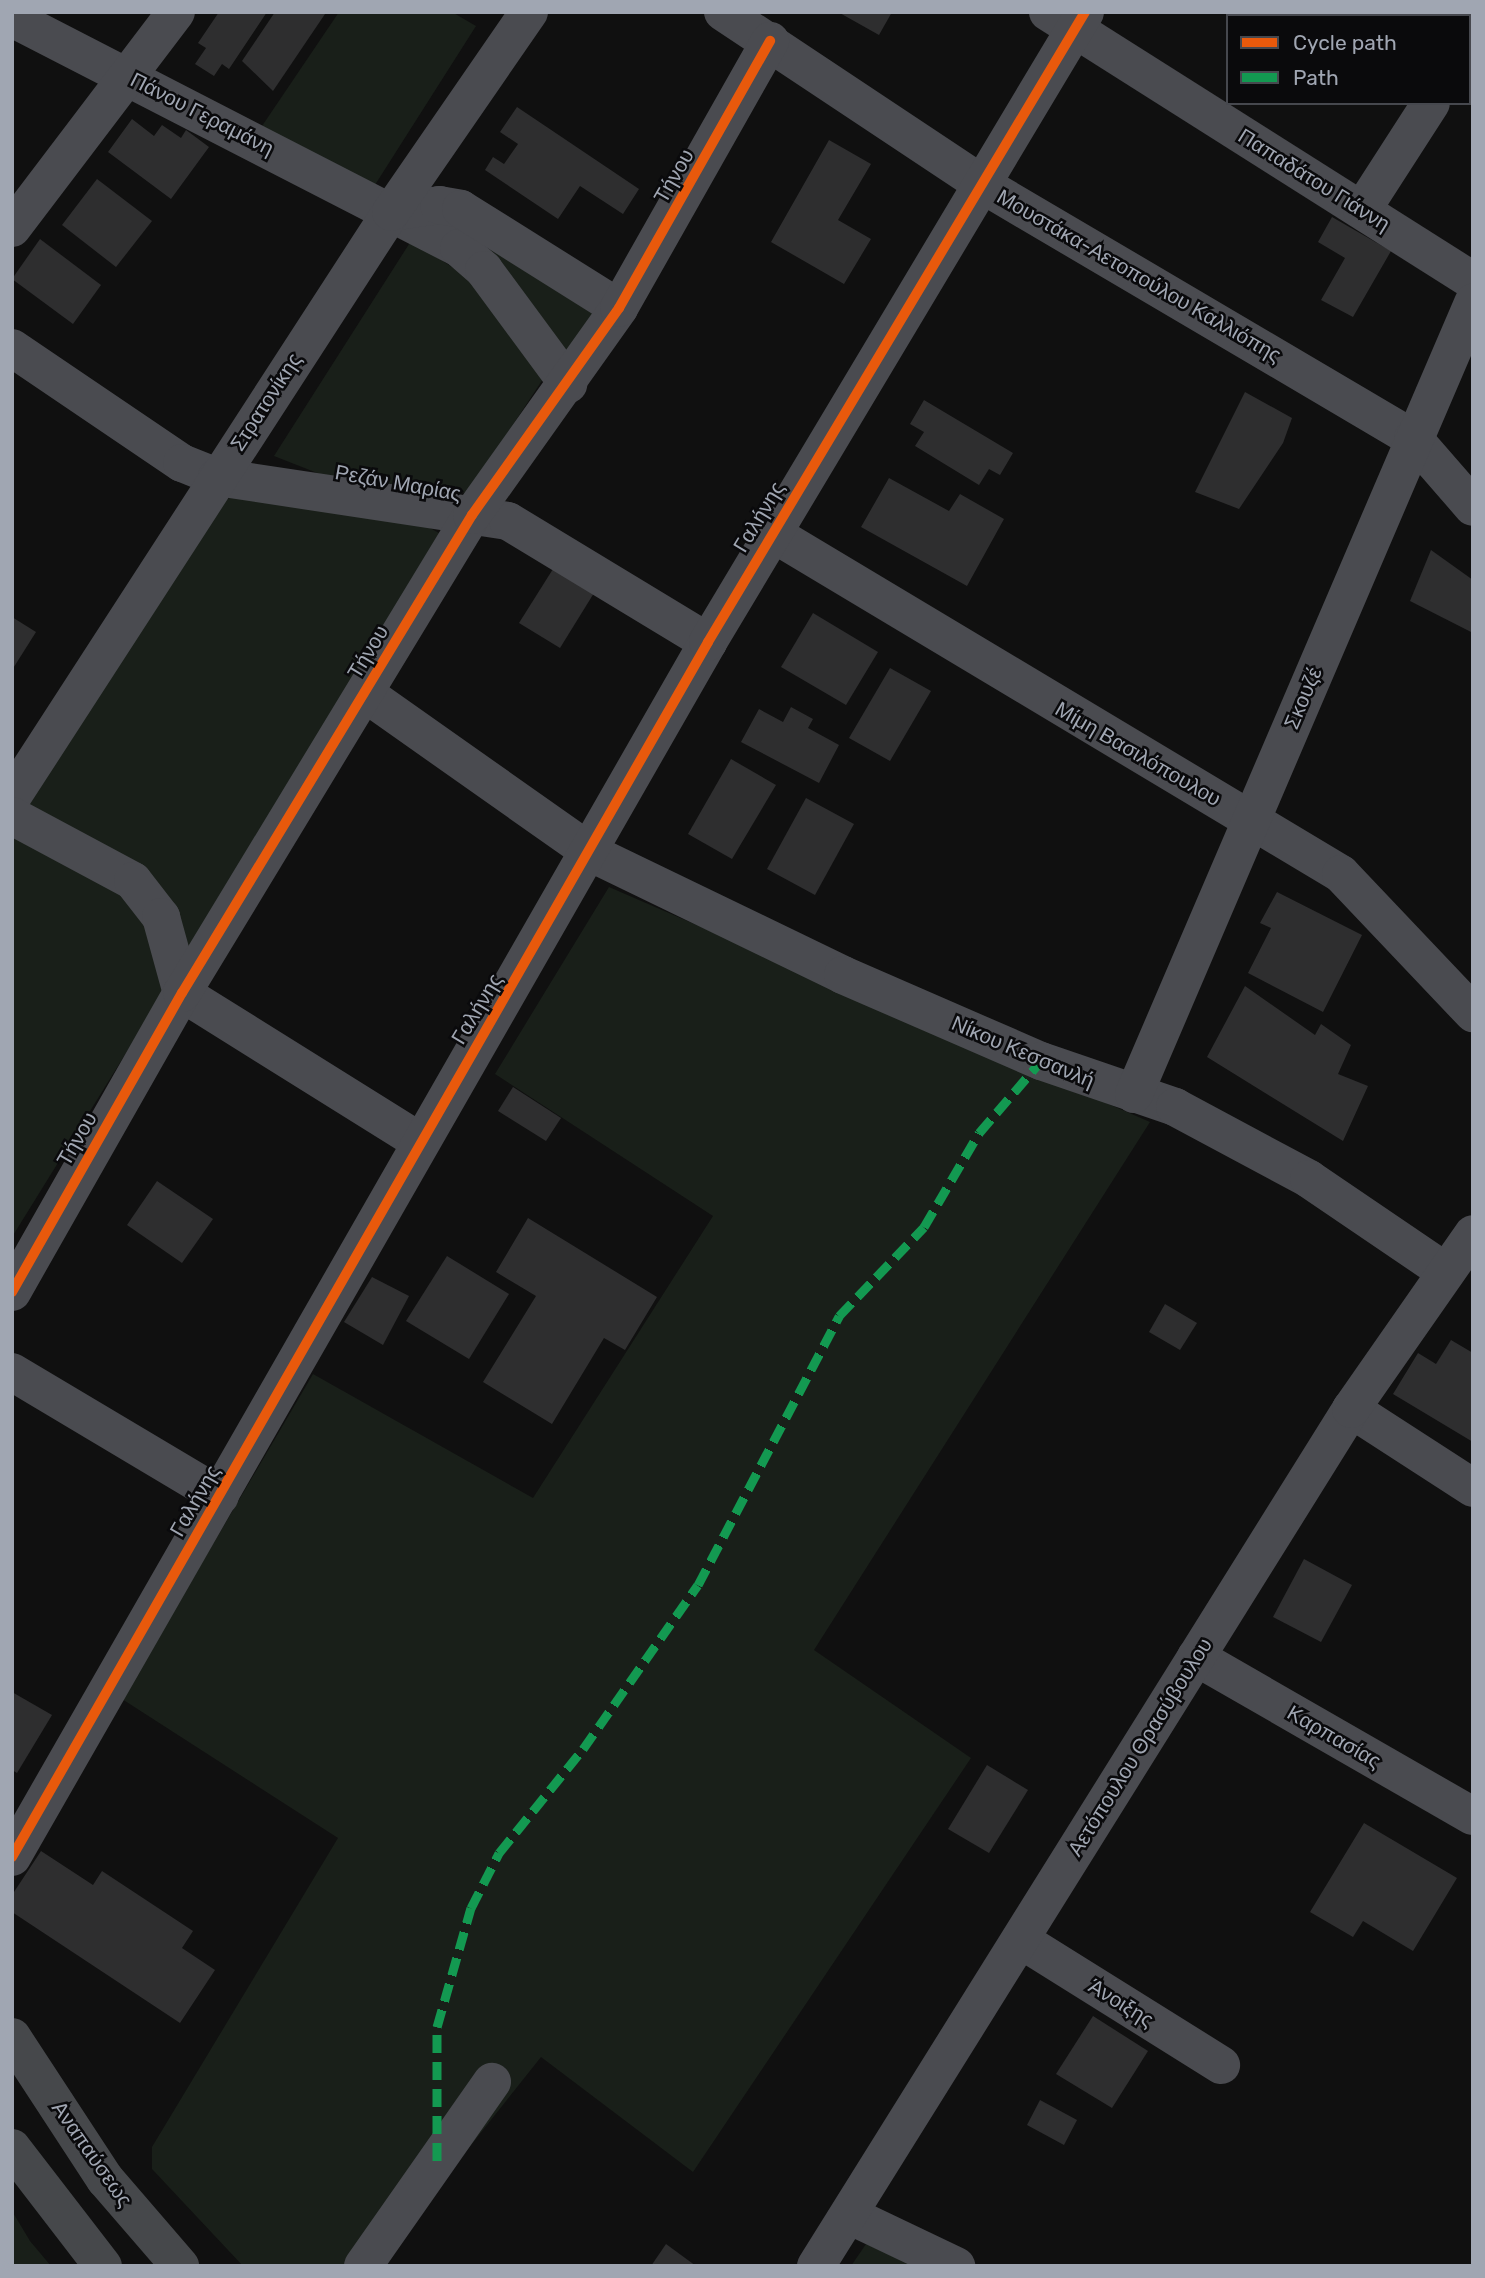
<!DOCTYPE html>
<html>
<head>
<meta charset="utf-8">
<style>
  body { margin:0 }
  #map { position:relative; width:1485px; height:2278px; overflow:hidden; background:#101010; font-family:Rubik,sans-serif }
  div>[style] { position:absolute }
  .green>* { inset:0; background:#191f19 }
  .building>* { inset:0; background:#2e2e2f }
  .minor>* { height:38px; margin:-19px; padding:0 19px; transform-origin:19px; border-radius:19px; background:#4a4b50 }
  .major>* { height:38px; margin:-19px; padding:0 19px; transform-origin:19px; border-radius:19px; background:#46484b }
  .quiet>* { height:9px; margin-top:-4.5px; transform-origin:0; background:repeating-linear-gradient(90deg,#139951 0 18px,transparent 0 27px) }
  .cycleway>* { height:10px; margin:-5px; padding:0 5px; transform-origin:5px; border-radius:5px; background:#e8590c }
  span { translate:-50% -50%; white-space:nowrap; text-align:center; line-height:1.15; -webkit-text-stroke:5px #0a0a0c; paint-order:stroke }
  .street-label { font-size:21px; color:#a0a6b2 }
  .frame { position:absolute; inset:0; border:14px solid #a0a6b2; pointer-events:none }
  .legend { position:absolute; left:1226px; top:14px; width:245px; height:91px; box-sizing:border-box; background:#0a0a0c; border:2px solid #46484e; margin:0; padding:9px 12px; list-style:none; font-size:21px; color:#a0a6b2 }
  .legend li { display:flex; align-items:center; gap:14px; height:35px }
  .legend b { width:35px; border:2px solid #46484e }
</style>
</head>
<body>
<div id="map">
  <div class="green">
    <i style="clip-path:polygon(339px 12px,452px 12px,476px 26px,373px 188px,262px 126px)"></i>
    <i style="clip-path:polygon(479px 235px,598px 311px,568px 359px)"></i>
    <i style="clip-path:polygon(411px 241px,476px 282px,545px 376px,468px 493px,335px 480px,274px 456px)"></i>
    <i style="clip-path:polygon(234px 495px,421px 523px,439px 533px,274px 814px,12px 1237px,12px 820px,213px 508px)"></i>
    <i style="clip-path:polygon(609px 887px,1150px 1122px,814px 1650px,971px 1758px,693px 2172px,541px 2057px,375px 2266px,243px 2266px,152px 2169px,152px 2147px,338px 1838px,122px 1699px,313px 1374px,533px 1498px,713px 1216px,495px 1074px)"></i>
    <i style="clip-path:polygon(12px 2211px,30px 2241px,51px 2266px,12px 2266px)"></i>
    <i style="clip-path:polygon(866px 2244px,915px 2266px,851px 2266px)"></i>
  </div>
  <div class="building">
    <i style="clip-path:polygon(219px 12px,267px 12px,229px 69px,222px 64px,214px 76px,195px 64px,206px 48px,198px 43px)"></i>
    <i style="clip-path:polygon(275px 12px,325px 14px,273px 91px,242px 61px)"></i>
    <i style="clip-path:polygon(838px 12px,892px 12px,879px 35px)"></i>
    <i style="clip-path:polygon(517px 107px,639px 189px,623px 214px,580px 186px,558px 219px,485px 170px,493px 157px,504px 164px,518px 144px,500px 132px)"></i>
    <i style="clip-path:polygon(132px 119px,154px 136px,162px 125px,181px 138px,186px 130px,209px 147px,171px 199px,108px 152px)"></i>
    <i style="clip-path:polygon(829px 140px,871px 164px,838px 220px,871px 239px,844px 284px,771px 242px)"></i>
    <i style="clip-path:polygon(97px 179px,152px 221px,116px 267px,62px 225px)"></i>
    <i style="clip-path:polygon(1332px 217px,1391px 251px,1353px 317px,1321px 300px,1345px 258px,1318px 242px)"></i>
    <i style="clip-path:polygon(40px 239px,101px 285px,73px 324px,12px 279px)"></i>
    <i style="clip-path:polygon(1245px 392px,1292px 418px,1283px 443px,1239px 509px,1195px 492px)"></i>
    <i style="clip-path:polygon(924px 400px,1013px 453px,1000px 475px,989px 469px,979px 485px,915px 446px,924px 432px,910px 424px)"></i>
    <i style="clip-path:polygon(889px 478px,949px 511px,960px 494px,1004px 519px,967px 586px,861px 527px)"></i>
    <i style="clip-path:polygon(1431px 550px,1473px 580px,1473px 633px,1410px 601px)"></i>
    <i style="clip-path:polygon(553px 569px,594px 593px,560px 648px,519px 623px)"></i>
    <i style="clip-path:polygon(813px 613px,878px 652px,846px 705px,781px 667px)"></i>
    <i style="clip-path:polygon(12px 617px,36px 632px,12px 670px)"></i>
    <i style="clip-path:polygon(890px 668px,931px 691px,890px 761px,849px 738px)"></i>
    <i style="clip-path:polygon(791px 707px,813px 719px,808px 728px,839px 745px,819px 783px,741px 742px,759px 709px,783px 722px)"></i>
    <i style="clip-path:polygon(731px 759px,776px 785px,732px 859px,688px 834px)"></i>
    <i style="clip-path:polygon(806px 798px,854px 824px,815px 895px,767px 869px)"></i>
    <i style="clip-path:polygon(1277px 892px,1362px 935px,1323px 1012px,1248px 973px,1271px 928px,1260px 923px)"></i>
    <i style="clip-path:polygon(1245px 986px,1315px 1035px,1321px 1024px,1351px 1045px,1338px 1074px,1368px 1086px,1343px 1141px,1207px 1057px)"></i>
    <i style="clip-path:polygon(513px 1087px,561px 1118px,546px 1141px,498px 1111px)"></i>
    <i style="clip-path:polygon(157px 1181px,213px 1219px,182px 1263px,127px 1225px)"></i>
    <i style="clip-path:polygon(528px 1218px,657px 1297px,625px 1350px,604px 1338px,552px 1424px,483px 1382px,536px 1296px,496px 1272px)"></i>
    <i style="clip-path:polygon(447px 1256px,509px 1294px,469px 1359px,406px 1321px)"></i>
    <i style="clip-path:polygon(372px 1277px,409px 1296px,383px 1345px,344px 1322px)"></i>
    <i style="clip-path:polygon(1165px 1304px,1197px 1323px,1180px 1350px,1149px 1332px)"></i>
    <i style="clip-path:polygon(1451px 1340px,1473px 1353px,1473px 1442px,1393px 1394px,1418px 1353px,1436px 1364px)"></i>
    <i style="clip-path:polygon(1304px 1559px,1352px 1585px,1321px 1642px,1273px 1617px)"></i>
    <i style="clip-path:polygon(12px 1692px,52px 1715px,17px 1773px,12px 1770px)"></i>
    <i style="clip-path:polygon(987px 1765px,1028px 1790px,989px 1853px,948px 1829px)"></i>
    <i style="clip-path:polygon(1364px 1823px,1457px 1878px,1413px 1951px,1363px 1921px,1353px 1937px,1310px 1912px)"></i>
    <i style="clip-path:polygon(41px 1851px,93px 1885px,102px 1871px,193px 1931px,182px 1948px,215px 1970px,180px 2023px,12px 1912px,12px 1895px)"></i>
    <i style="clip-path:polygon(1093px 2016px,1148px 2051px,1112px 2108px,1056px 2074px)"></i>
    <i style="clip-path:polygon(1040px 2100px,1077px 2120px,1064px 2145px,1027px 2125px)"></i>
    <i style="clip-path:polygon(666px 2244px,696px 2266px,651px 2266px)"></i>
  </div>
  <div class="minor">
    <i style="left:723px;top:12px;width:312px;rotate:33.6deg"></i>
    <i style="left:983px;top:185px;width:499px;rotate:30.5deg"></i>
    <i style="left:1413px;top:438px;width:91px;rotate:49deg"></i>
    <i style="left:1048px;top:12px;width:503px;rotate:32.33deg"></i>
    <i style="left:1469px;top:16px;width:4px;rotate:-76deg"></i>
    <i style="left:12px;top:18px;width:503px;rotate:27.23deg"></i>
    <i style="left:459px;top:248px;width:33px;rotate:41deg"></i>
    <i style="left:484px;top:270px;width:142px;rotate:53.6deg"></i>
    <i style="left:1362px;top:210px;width:127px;rotate:-57.2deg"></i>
    <i style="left:391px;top:212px;width:49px;rotate:-8.3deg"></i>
    <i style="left:439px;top:205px;width:22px;rotate:10deg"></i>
    <i style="left:461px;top:209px;width:186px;rotate:32.1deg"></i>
    <i style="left:12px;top:228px;width:271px;rotate:-52.8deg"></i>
    <i style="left:12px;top:348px;width:205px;rotate:34.1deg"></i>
    <i style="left:182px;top:463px;width:38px;rotate:22deg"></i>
    <i style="left:217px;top:477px;width:294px;rotate:8.6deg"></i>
    <i style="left:508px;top:521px;width:234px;rotate:31.2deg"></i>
    <i style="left:772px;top:533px;width:663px;rotate:30.93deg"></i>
    <i style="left:1341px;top:874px;width:192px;rotate:46.5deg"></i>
    <i style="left:366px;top:694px;width:276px;rotate:35.2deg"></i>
    <i style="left:591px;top:853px;width:280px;rotate:25.8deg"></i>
    <i style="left:843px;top:975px;width:216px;rotate:23.5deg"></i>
    <i style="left:1041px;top:1061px;width:142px;rotate:18.9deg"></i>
    <i style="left:1175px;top:1107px;width:152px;rotate:28.2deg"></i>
    <i style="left:1309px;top:1179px;width:162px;rotate:34.2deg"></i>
    <i style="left:12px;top:797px;width:697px;rotate:-57.06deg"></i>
    <i style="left:391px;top:212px;width:243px;rotate:-55.4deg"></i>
    <i style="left:12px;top:816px;width:137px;rotate:28.2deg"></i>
    <i style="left:133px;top:881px;width:46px;rotate:52.1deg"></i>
    <i style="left:161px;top:917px;width:79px;rotate:74.6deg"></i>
    <i style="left:182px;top:993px;width:281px;rotate:32deg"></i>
    <i style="left:1134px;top:1094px;width:861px;rotate:-66.8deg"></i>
    <i style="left:12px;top:1292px;width:344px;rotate:-60.4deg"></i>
    <i style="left:182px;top:993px;width:559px;rotate:-58.76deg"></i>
    <i style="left:472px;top:515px;width:254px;rotate:-54.6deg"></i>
    <i style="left:619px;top:308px;width:307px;rotate:-60.5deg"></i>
    <i style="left:12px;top:1372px;width:242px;rotate:30.8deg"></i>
    <i style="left:1351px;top:1409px;width:145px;rotate:32.9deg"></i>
    <i style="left:1196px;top:1657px;width:319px;rotate:29.9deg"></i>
    <i style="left:12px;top:1857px;width:1400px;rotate:-60.19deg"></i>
    <i style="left:708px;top:642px;width:734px;rotate:-59.1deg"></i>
    <i style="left:1021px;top:1940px;width:236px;rotate:32deg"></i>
    <i style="left:849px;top:2215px;width:119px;rotate:25.5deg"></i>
    <i style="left:363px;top:2266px;width:225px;rotate:-55deg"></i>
    <i style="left:816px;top:2266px;width:1010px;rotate:-58.02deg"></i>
    <i style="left:1351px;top:1409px;width:213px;rotate:-55.1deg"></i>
  </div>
  <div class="major">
    <i style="left:12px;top:2037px;width:170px;rotate:56.8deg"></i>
    <i style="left:105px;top:2179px;width:115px;rotate:49.2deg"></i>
    <i style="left:12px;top:2148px;width:149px;rotate:52.4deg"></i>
  </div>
  <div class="quiet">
    <i style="left:437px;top:2161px;width:134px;rotate:-90deg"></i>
    <i style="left:437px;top:2027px;width:124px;rotate:-74.1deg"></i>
    <i style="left:471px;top:1908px;width:62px;rotate:-63deg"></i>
    <i style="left:499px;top:1853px;width:134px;rotate:-51.1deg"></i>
    <i style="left:583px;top:1749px;width:200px;rotate:-55deg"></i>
    <i style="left:698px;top:1585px;width:304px;rotate:-62.3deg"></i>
    <i style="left:839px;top:1316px;width:123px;rotate:-46.3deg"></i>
    <i style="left:924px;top:1227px;width:109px;rotate:-59.7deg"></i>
    <i style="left:979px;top:1133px;width:95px;rotate:-49.3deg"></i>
  </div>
  <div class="cycleway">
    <i style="left:12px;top:1292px;width:344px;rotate:-60.4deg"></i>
    <i style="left:182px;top:993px;width:559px;rotate:-58.76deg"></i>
    <i style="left:472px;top:515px;width:254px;rotate:-54.6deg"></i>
    <i style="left:619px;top:308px;width:307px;rotate:-60.5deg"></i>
    <i style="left:12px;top:1857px;width:1400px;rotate:-60.19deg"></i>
    <i style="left:708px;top:642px;width:734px;rotate:-59.1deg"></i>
  </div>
  <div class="street-label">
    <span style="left:202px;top:114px;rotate:27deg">Πάνου Γεραμάνη</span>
    <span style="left:674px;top:176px;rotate:-60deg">Τήνου</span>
    <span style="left:1314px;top:180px;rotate:32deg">Παπαδάτου Γιάννη</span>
    <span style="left:1139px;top:276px;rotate:30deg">Μουστάκα-Αετοπούλου Καλλιόπης</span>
    <span style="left:266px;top:402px;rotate:-57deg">Στρατονίκης</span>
    <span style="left:398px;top:483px;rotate:10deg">Ρεζάν Μαρίας</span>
    <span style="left:759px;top:517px;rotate:-59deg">Γαλήνης</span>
    <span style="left:368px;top:652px;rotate:-59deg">Τήνου</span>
    <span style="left:1303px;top:698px;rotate:-67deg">Σκουζέ</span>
    <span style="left:1138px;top:754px;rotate:30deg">Μίμη Βασιλόπουλου</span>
    <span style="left:477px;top:1009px;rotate:-59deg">Γαλήνης</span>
    <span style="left:1023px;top:1052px;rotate:23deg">Νίκου Κεσσανλή</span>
    <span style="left:77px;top:1139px;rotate:-60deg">Τήνου</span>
    <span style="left:195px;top:1501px;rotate:-60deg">Γαλήνης</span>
    <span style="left:1334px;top:1737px;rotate:30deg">Καρπασίας</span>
    <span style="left:1140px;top:1747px;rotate:-58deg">Αετόπουλου Θρασύβουλου</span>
    <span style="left:1121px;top:2003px;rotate:32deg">Άνοιξης</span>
    <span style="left:92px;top:2154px;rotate:55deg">Αναπαύσεως</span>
  </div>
  <div class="frame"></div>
  <ul class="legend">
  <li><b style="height:9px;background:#e8590c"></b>Cycle path</li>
  <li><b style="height:9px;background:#139951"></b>Path</li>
  </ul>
</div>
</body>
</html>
